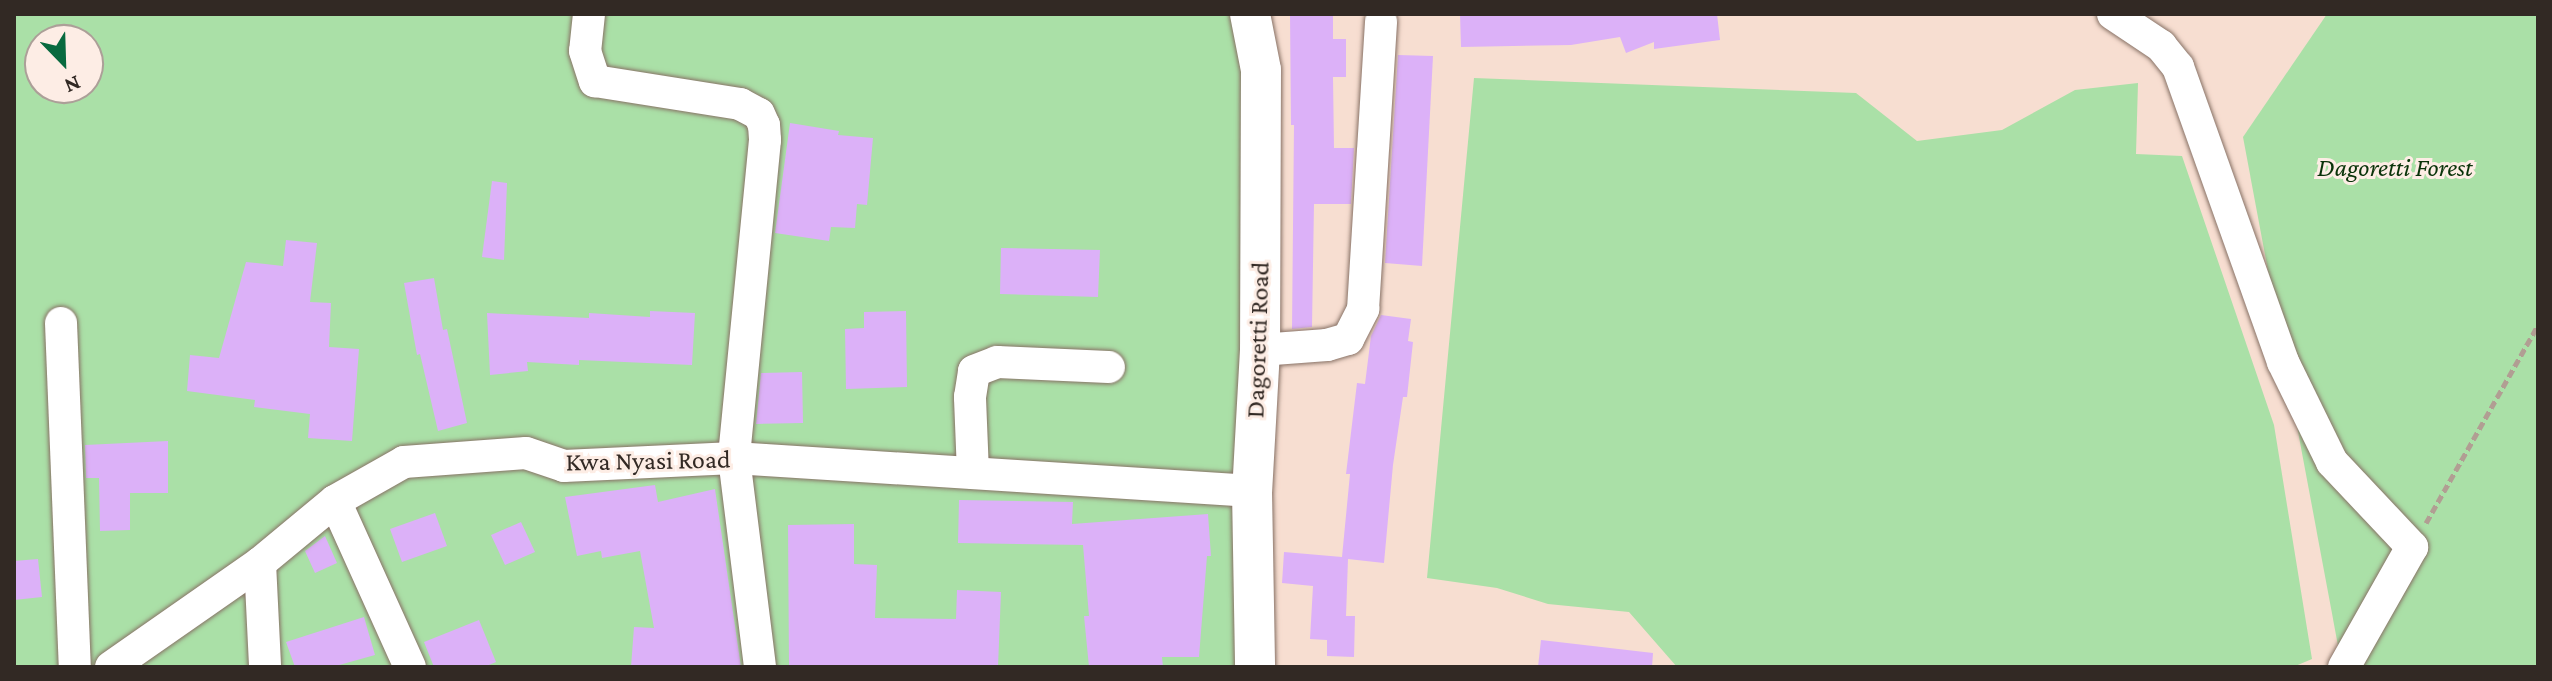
<!DOCTYPE html>
<html>
<head>
<meta charset="utf-8">
<style>
  body { margin:0 }
  #map { position:relative; width:2552px; height:681px; overflow:hidden; background:#f7ded1; font-family:"Crimson Pro",serif }
  div>[style] { position:absolute }
  .green>* { inset:0; background:#aae0a7 }
  .building>* { inset:0; background:#dcb1f8 }
  .path>* { height:5px; margin-top:-2.5px; transform-origin:0; background:repeating-linear-gradient(90deg,#b19e93 0 8px,transparent 0 12px) }
  .roads { filter:drop-shadow(0 0 2px #887266) drop-shadow(0 0 2px #887266) }
  .minor>* { height:32px; margin:-16px; padding:0 16px; transform-origin:16px; border-radius:16px; background:#fff }
  .major>* { height:40px; margin:-20px; padding:0 20px; transform-origin:20px; border-radius:20px; background:#fff }
  span { translate:-50% -50%; white-space:nowrap; text-align:center; line-height:1.15; -webkit-text-stroke:6px #fdede5; paint-order:stroke }
  .park-label { font-size:26px; color:#093309; font-style:italic }
  .street-label { font-size:26px; color:#322924 }
  .frame { position:absolute; inset:0; border:16px solid #322924; pointer-events:none }
  .north { position:absolute; left:24px; top:24px; width:80px; height:80px; box-sizing:border-box; background:#fdede5; border:2px solid #ac9f98; border-radius:50%; rotate:157deg; font-size:22px; font-weight:700; line-height:32px; text-align:center; color:#322924 }
  .north::after { content:''; display:block; margin:auto; width:28px; height:36px; background:#086a3f; clip-path:polygon(50% 0,100% 100%,50% 72%,0 100%) }
</style>
</head>
<body>
<div id="map">
  <div class="green">
    <i style="clip-path:polygon(evenodd,14px 14px,1258px 14px,1269px 667px,14px 667px,14px 14px,40px 40px,88px 40px,88px 88px,40px 88px,40px 40px)"></i>
    <i style="clip-path:polygon(2327px 14px,2538px 14px,2538px 667px,2342px 667px,2243px 137px)"></i>
    <i style="clip-path:polygon(1474px 78px,1856px 93px,1917px 141px,2002px 130px,2075px 90px,2138px 83px,2136px 154px,2182px 156px,2274px 425px,2312px 659px,2293px 667px,1677px 667px,1629px 612px,1548px 604px,1497px 588px,1427px 578px)"></i>
  </div>
  <div class="building">
    <i style="clip-path:polygon(1290px 14px,1333px 14px,1333px 39px,1346px 39px,1346px 77px,1333px 77px,1334px 148px,1354px 148px,1351px 204px,1314px 204px,1312px 327px,1292px 329px,1294px 125px,1291px 125px)"></i>
    <i style="clip-path:polygon(1460px 14px,1717px 14px,1720px 40px,1654px 49px,1654px 42px,1626px 53px,1620px 37px,1571px 45px,1461px 47px)"></i>
    <i style="clip-path:polygon(1398px 55px,1433px 56px,1422px 266px,1385px 263px)"></i>
    <i style="clip-path:polygon(790px 123px,839px 131px,838px 135px,873px 138px,867px 205px,857px 204px,855px 228px,831px 227px,829px 241px,775px 233px)"></i>
    <i style="clip-path:polygon(492px 181px,507px 183px,504px 260px,482px 257px)"></i>
    <i style="clip-path:polygon(286px 240px,317px 243px,310px 302px,331px 303px,329px 347px,359px 349px,352px 441px,308px 438px,310px 414px,254px 407px,255px 400px,187px 391px,190px 355px,219px 358px,246px 262px,283px 266px)"></i>
    <i style="clip-path:polygon(1001px 248px,1100px 250px,1098px 297px,1000px 294px)"></i>
    <i style="clip-path:polygon(434px 278px,443px 330px,447px 329px,467px 423px,438px 431px,420px 354px,417px 355px,404px 283px)"></i>
    <i style="clip-path:polygon(650px 311px,695px 313px,692px 365px,579px 360px,579px 365px,527px 362px,528px 371px,490px 375px,487px 313px,589px 318px,589px 313px,650px 317px)"></i>
    <i style="clip-path:polygon(906px 311px,907px 387px,846px 389px,845px 329px,864px 328px,864px 312px)"></i>
    <i style="clip-path:polygon(1381px 315px,1411px 319px,1408px 341px,1413px 342px,1407px 397px,1403px 397px,1393px 465px,1384px 563px,1348px 559px,1346px 616px,1355px 616px,1354px 657px,1327px 656px,1327px 640px,1310px 639px,1313px 586px,1282px 583px,1284px 552px,1342px 557px,1350px 474px,1346px 474px,1357px 383px,1365px 384px,1371px 336px)"></i>
    <i style="clip-path:polygon(802px 372px,803px 423px,756px 424px,761px 373px)"></i>
    <i style="clip-path:polygon(168px 441px,168px 493px,130px 493px,130px 530px,100px 531px,99px 478px,86px 478px,85px 445px)"></i>
    <i style="clip-path:polygon(655px 485px,658px 502px,715px 489px,741px 667px,631px 667px,634px 627px,654px 628px,640px 551px,602px 558px,601px 551px,577px 556px,565px 497px)"></i>
    <i style="clip-path:polygon(959px 500px,1073px 502px,1072px 524px,1208px 514px,1211px 556px,1207px 556px,1199px 657px,1162px 657px,1163px 667px,1089px 667px,1084px 616px,1089px 616px,1083px 545px,958px 543px)"></i>
    <i style="clip-path:polygon(435px 513px,447px 546px,402px 562px,390px 529px)"></i>
    <i style="clip-path:polygon(521px 522px,535px 552px,505px 565px,491px 535px)"></i>
    <i style="clip-path:polygon(854px 524px,854px 564px,877px 565px,875px 618px,956px 619px,957px 590px,1001px 592px,998px 667px,789px 667px,788px 525px)"></i>
    <i style="clip-path:polygon(325px 536px,337px 563px,315px 573px,305px 551px)"></i>
    <i style="clip-path:polygon(38px 559px,42px 597px,14px 600px,14px 561px)"></i>
    <i style="clip-path:polygon(364px 617px,375px 655px,332px 667px,295px 667px,286px 642px)"></i>
    <i style="clip-path:polygon(479px 620px,496px 662px,484px 667px,434px 667px,424px 642px)"></i>
    <i style="clip-path:polygon(1541px 640px,1653px 653px,1652px 667px,1538px 667px)"></i>
  </div>
  <div class="path">
    <i style="left:2426px;top:523px;width:227px;rotate:-60.5deg"></i>
  </div>
  <div class="roads">
    <div class="minor">
      <i style="left:589px;top:14px;width:37px;rotate:96deg"></i>
      <i style="left:585px;top:51px;width:32px;rotate:72deg"></i>
      <i style="left:595px;top:81px;width:147px;rotate:9deg"></i>
      <i style="left:740px;top:104px;width:21px;rotate:28deg"></i>
      <i style="left:759px;top:114px;width:12px;rotate:66deg"></i>
      <i style="left:764px;top:125px;width:15px;rotate:86deg"></i>
      <i style="left:765px;top:140px;width:320px;rotate:95.6deg"></i>
      <i style="left:734px;top:458px;width:211px;rotate:82.9deg"></i>
      <i style="left:2113px;top:14px;width:58px;rotate:33.7deg"></i>
      <i style="left:2161px;top:46px;width:27px;rotate:51deg"></i>
      <i style="left:2178px;top:67px;width:313px;rotate:70.4deg"></i>
      <i style="left:2283px;top:362px;width:111px;rotate:63.9deg"></i>
      <i style="left:2332px;top:462px;width:117px;rotate:46.7deg"></i>
      <i style="left:2412px;top:547px;width:138px;rotate:119.5deg"></i>
      <i style="left:61px;top:323px;width:344px;rotate:87.7deg"></i>
      <i style="left:1260px;top:350px;width:67px;rotate:-4.3deg"></i>
      <i style="left:1327px;top:345px;width:22px;rotate:-16deg"></i>
      <i style="left:1348px;top:339px;width:34px;rotate:-63deg"></i>
      <i style="left:1363px;top:309px;width:288px;rotate:-86.4deg"></i>
      <i style="left:973px;top:473px;width:76px;rotate:-92.3deg"></i>
      <i style="left:970px;top:397px;width:26px;rotate:-81deg"></i>
      <i style="left:974px;top:371px;width:25px;rotate:-21deg"></i>
      <i style="left:997px;top:362px;width:112px;rotate:2.6deg"></i>
      <i style="left:335px;top:501px;width:182px;rotate:65.7deg"></i>
      <i style="left:260px;top:563px;width:104px;rotate:87.2deg"></i>
      <i style="left:111px;top:667px;width:182px;rotate:-34.9deg"></i>
      <i style="left:260px;top:563px;width:97px;rotate:-39.6deg"></i>
      <i style="left:335px;top:501px;width:79px;rotate:-29.5deg"></i>
      <i style="left:404px;top:462px;width:122px;rotate:-4.2deg"></i>
      <i style="left:526px;top:453px;width:40px;rotate:18.9deg"></i>
      <i style="left:564px;top:466px;width:170px;rotate:-2.7deg"></i>
      <i style="left:734px;top:458px;width:519px;rotate:3.65deg"></i>
    </div>
    <div class="major">
      <i style="left:1250px;top:14px;width:57px;rotate:78.9deg"></i>
      <i style="left:1261px;top:70px;width:280px;rotate:90.2deg"></i>
      <i style="left:1260px;top:350px;width:141px;rotate:93.2deg"></i>
      <i style="left:1252px;top:491px;width:176px;rotate:89deg"></i>
    </div>
  </div>
  <div class="park-label">
    <span style="left:2395px;top:168px">Dagoretti Forest</span>
  </div>
  <div class="street-label">
    <span style="left:1258px;top:340px;rotate:-88deg">Dagoretti Road</span>
    <span style="left:648px;top:461px;rotate:-1deg">Kwa Nyasi Road</span>
  </div>
  <div class="frame"></div>
  <div class="north">N</div>
</div>
</body>
</html>
